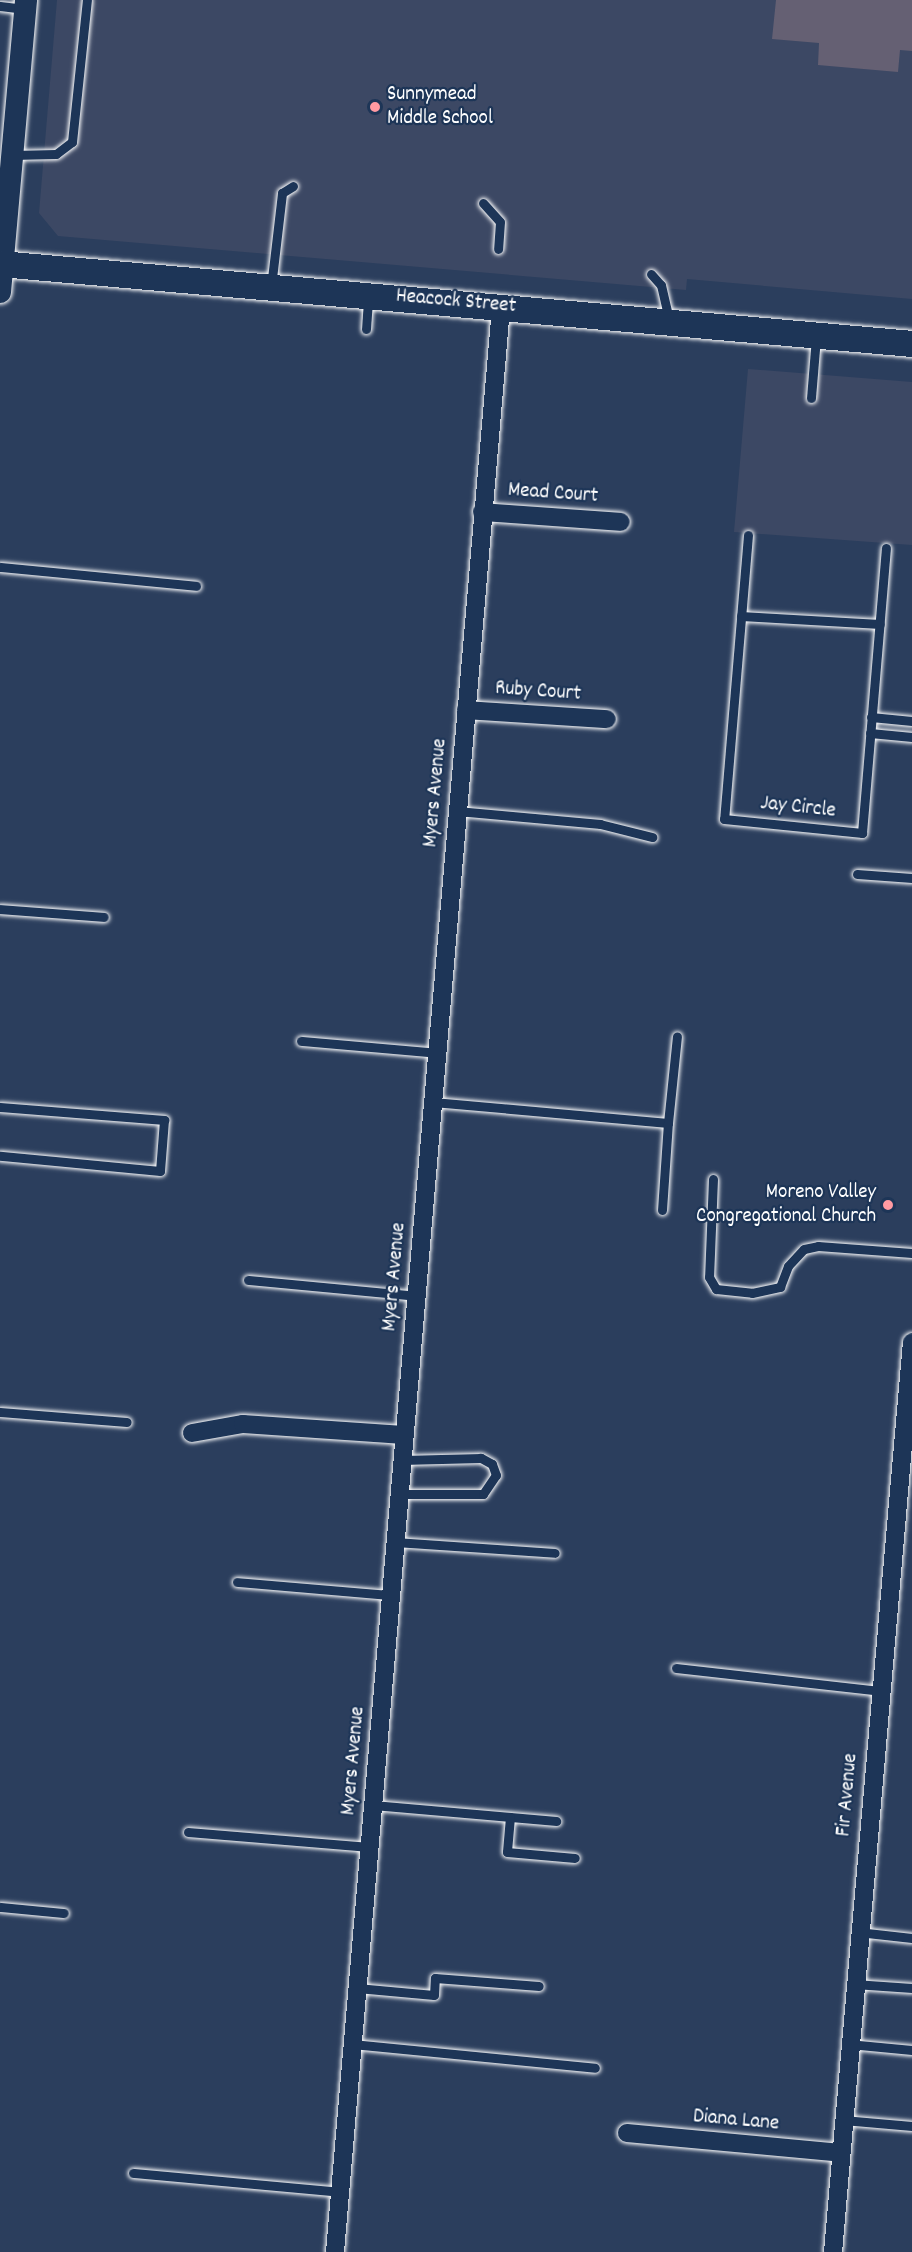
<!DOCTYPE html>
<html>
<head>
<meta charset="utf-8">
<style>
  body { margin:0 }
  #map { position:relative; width:912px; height:2252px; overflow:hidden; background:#2b3e5d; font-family:Dekko,sans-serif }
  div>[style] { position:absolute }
  .built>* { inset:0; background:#3c4864 }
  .building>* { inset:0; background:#656073 }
  .roads { filter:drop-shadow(0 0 2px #fff) drop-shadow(0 0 2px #fff) }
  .service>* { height:9px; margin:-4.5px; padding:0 4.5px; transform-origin:4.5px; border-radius:4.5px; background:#1d3557 }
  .minor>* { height:18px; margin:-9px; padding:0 9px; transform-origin:9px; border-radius:9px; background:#1d3557 }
  .tertiary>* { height:22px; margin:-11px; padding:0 11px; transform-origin:11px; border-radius:11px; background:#1d3557 }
  .secondary>* { height:26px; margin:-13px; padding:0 13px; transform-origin:13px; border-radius:13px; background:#1d3557 }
  .dots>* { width:16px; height:16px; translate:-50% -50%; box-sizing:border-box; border:3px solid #1d3557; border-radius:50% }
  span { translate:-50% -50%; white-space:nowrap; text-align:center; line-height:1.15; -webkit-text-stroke:4.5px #1d3557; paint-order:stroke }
  .poi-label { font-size:21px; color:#fff }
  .left { translate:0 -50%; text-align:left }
  .right { translate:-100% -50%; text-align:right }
  .street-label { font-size:21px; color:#fff }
</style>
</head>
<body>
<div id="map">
  <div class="built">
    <i style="clip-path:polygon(57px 0,912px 0,912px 299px,687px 279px,686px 290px,58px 236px,39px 213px)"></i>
    <i style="clip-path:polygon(748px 369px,912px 382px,912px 545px,734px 532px)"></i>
  </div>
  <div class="building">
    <i style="clip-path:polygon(776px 0,912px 0,912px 51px,900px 50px,898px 72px,818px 65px,819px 43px,772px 39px)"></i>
  </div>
  <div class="roads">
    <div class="service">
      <i style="left:0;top:6px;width:25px;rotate:7deg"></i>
      <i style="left:12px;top:155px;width:44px;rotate:-1.3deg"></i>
      <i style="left:56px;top:154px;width:20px;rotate:-37deg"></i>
      <i style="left:72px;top:142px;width:143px;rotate:-84deg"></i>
      <i style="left:483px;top:203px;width:25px;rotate:48deg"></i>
      <i style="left:500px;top:222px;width:27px;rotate:94deg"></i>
      <i style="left:651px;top:274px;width:15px;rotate:48deg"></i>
      <i style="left:661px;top:285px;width:37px;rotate:77deg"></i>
      <i style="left:271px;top:287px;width:95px;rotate:-83.3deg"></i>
      <i style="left:282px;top:193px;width:13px;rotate:-32deg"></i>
      <i style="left:366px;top:329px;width:32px;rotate:-86deg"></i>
      <i style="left:811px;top:398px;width:61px;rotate:-85.3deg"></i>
      <i style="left:748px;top:535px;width:285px;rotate:94.8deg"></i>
      <i style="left:724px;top:819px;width:139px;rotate:5.8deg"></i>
      <i style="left:862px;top:833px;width:286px;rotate:-85.2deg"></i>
      <i style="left:0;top:567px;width:197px;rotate:5.5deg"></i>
      <i style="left:741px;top:616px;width:139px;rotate:3.3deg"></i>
      <i style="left:871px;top:717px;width:41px;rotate:5.6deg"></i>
      <i style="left:870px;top:733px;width:42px;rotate:5.4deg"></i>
      <i style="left:457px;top:811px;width:144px;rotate:5.2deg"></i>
      <i style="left:600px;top:824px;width:54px;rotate:14deg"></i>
      <i style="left:857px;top:874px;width:55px;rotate:4.2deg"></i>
      <i style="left:0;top:909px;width:104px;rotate:4.4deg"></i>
      <i style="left:301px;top:1041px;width:137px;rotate:5deg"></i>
      <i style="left:433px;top:1102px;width:236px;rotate:5.1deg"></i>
      <i style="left:668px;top:1123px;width:87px;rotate:-84.1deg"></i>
      <i style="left:0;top:1107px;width:165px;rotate:4.5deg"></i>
      <i style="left:164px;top:1120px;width:51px;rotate:94.5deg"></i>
      <i style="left:160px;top:1171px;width:161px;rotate:-174.6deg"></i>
      <i style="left:713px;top:1179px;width:98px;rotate:92.3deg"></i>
      <i style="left:709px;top:1277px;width:14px;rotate:60deg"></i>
      <i style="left:716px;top:1289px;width:36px;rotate:6deg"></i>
      <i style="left:752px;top:1293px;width:29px;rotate:-12deg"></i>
      <i style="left:780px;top:1287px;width:22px;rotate:-69deg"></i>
      <i style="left:788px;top:1266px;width:23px;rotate:-47deg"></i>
      <i style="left:804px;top:1249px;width:14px;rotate:-12deg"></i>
      <i style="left:818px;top:1246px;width:94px;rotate:4.3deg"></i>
      <i style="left:662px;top:1210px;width:87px;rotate:-86.1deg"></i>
      <i style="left:248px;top:1280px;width:169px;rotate:5.4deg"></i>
      <i style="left:0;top:1412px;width:127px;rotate:4.5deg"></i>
      <i style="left:399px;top:1494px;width:84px"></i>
      <i style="left:483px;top:1494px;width:23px;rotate:-56deg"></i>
      <i style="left:496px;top:1475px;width:12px;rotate:-110deg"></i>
      <i style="left:492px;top:1464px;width:13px;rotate:-151deg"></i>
      <i style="left:481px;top:1458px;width:79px;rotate:178.5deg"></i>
      <i style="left:395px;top:1542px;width:160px;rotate:3.9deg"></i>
      <i style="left:237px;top:1582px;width:154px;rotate:4.9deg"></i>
      <i style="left:676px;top:1668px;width:205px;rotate:6.4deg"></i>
      <i style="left:373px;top:1805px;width:184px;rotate:5deg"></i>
      <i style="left:510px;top:1817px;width:35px;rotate:95deg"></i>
      <i style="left:507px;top:1852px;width:68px;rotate:5deg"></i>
      <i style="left:188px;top:1832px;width:182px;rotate:4.7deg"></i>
      <i style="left:0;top:1907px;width:64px;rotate:5.4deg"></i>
      <i style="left:858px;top:1932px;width:54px;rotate:6.3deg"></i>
      <i style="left:854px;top:1984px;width:58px;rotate:3.9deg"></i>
      <i style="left:357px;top:1988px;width:77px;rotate:5.2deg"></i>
      <i style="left:434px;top:1995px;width:17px;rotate:-87deg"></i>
      <i style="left:435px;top:1978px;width:104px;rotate:4.4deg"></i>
      <i style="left:352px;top:2044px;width:244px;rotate:5.6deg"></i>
      <i style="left:849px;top:2044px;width:63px;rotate:5.4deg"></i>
      <i style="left:843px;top:2120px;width:69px;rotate:5deg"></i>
      <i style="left:133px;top:2173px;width:208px;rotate:5.2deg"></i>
    </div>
    <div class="minor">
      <i style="left:482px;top:512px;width:139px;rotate:4.1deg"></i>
      <i style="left:466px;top:710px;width:141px;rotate:3.7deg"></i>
      <i style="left:192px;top:1433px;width:52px;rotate:-10deg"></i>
      <i style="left:243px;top:1424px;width:161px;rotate:3.9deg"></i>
      <i style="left:627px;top:2133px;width:215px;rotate:5.3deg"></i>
      <i style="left:335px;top:2252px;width:1953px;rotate:-85.12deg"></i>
      <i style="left:833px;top:2252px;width:913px;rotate:-85.04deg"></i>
    </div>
    <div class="tertiary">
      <i style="left:0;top:292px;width:293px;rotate:-84.9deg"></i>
    </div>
    <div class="secondary">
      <i style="left:0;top:264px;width:916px;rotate:5.01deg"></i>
    </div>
  </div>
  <div class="dots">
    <i style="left:375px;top:107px;background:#ff9aa2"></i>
    <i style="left:888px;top:1205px;background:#ff9aa2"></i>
  </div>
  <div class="poi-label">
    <span class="left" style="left:387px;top:107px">Sunnymead<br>Middle School</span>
    <span class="right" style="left:876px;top:1205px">Moreno Valley<br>Congregational Church</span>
  </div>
  <div class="street-label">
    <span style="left:456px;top:302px;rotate:5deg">Heacock Street</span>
    <span style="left:553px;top:494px;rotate:4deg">Mead Court</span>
    <span style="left:538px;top:692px;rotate:4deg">Ruby Court</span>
    <span style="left:436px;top:793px;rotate:-85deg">Myers Avenue</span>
    <span style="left:798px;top:808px;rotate:6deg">Jay Circle</span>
    <span style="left:395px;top:1277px;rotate:-85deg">Myers Avenue</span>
    <span style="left:354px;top:1761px;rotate:-85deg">Myers Avenue</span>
    <span style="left:848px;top:1795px;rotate:-85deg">Fir Avenue</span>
    <span style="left:736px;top:2121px;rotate:5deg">Diana Lane</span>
  </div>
</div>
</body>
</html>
